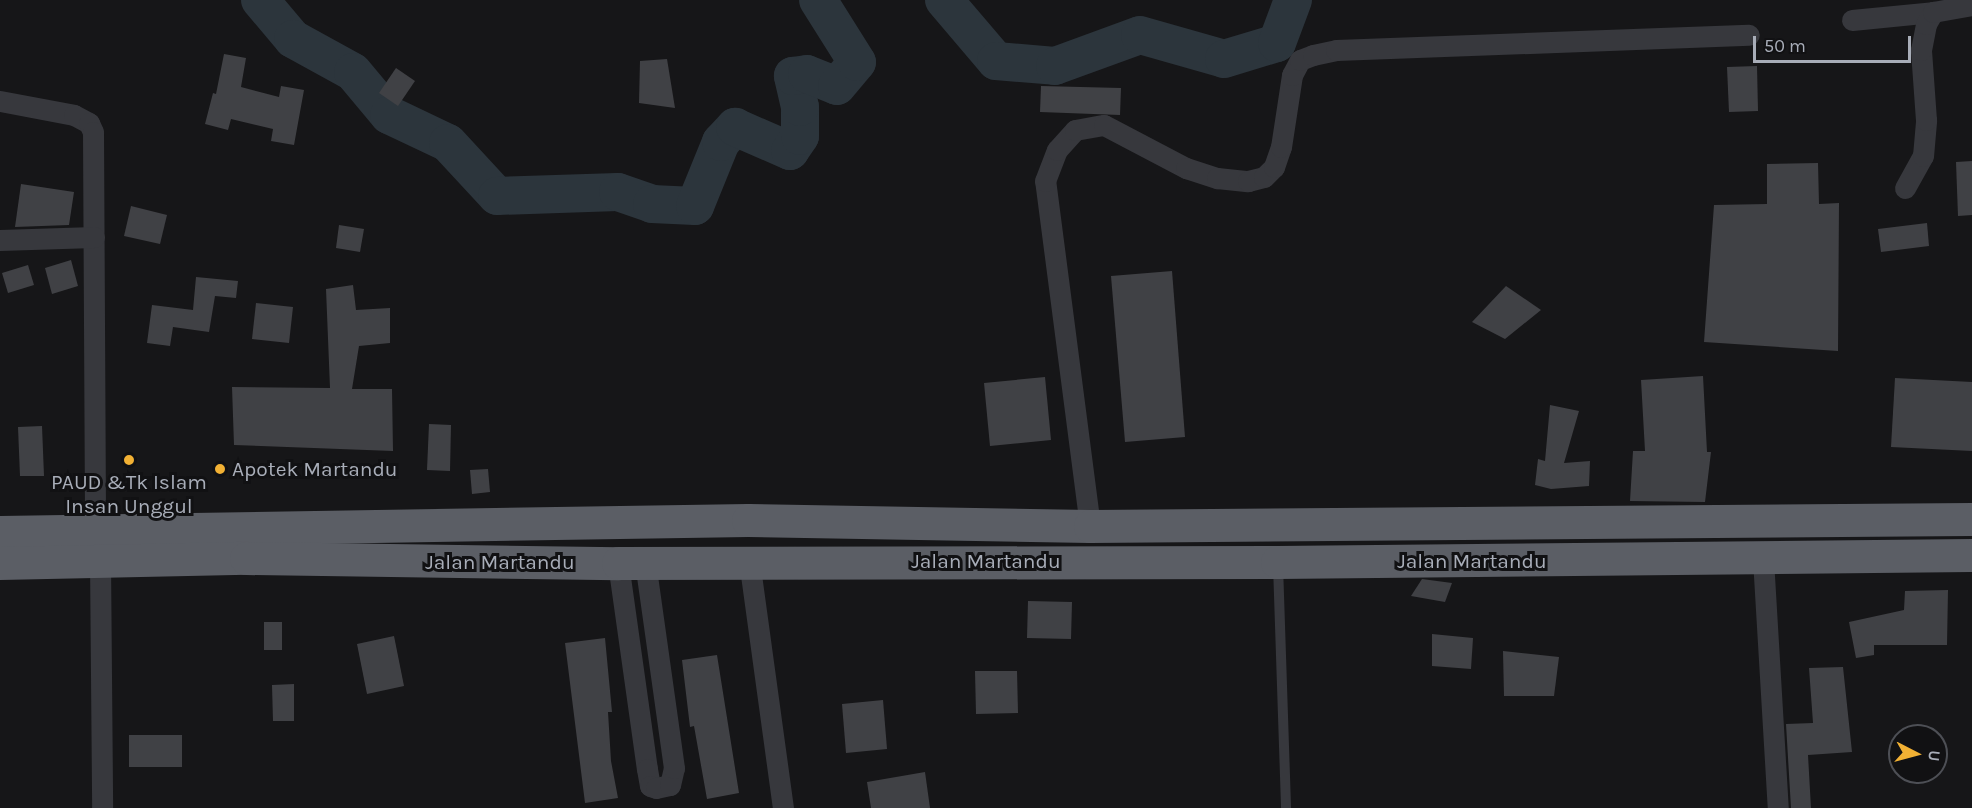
<!DOCTYPE html>
<html>
<head>
<meta charset="utf-8">
<style>
  body { margin:0 }
  #map { position:relative; width:1972px; height:808px; overflow:hidden; background:#161618; font-family:Karla,sans-serif }
  div>[style] { position:absolute }
  .river>* { height:38px; margin:-19px; padding:0 19px; transform-origin:19px; border-radius:19px; background:#2c353c }
  .building>* { inset:0; background:#404145 }
  .service>* { height:10px; margin:-5px; padding:0 5px; transform-origin:5px; border-radius:5px; background:#37383d }
  .minor>* { height:21px; margin:-10.5px; padding:0 10.5px; transform-origin:10.5px; border-radius:10.5px; background:#37383d }
  .trunk>* { height:33px; margin:-16.5px; padding:0 16.5px; transform-origin:16.5px; border-radius:16.5px; background:#5b5e65 }
  .dots>* { width:16px; height:16px; translate:-50% -50%; box-sizing:border-box; border:3px solid #111113; border-radius:50% }
  span { translate:-50% -50%; white-space:nowrap; text-align:center; line-height:1.15; -webkit-text-stroke:6px #111113; paint-order:stroke }
  .poi-label { font-size:21px; color:#a8adb8 }
  .left { translate:0 -50%; text-align:left }
  .street-label { font-size:21px; color:#a8adb8 }
  .north { position:absolute; left:1888px; top:724px; width:60px; height:60px; box-sizing:border-box; background:#111113; border:2px solid #4d4f55; border-radius:50%; rotate:96deg; font-size:16px; font-weight:700; line-height:24px; text-align:center; color:#a8adb8 }
  .north::after { content:''; display:block; margin:auto; width:21px; height:27px; background:#f2b134; clip-path:polygon(50% 0,100% 100%,50% 72%,0 100%) }
  .scale { position:absolute; left:1753px; top:36px; width:158px; height:27px; box-sizing:border-box; border:3px solid #a8adb8; border-top:0; padding-left:8px; font-size:18px; line-height:21px; white-space:nowrap; color:#a8adb8; -webkit-text-stroke:4px #111113; paint-order:stroke }
</style>
</head>
<body>
<div id="map">
  <div class="river">
    <i style="left:260px;top:0;width:51px;rotate:49.8deg"></i>
    <i style="left:293px;top:39px;width:68px;rotate:28.8deg"></i>
    <i style="left:353px;top:72px;width:56px;rotate:50.1deg"></i>
    <i style="left:389px;top:115px;width:65px;rotate:25.4deg"></i>
    <i style="left:448px;top:143px;width:72px;rotate:47.2deg"></i>
    <i style="left:497px;top:196px;width:121px;rotate:-1.9deg"></i>
    <i style="left:618px;top:192px;width:36px;rotate:19deg"></i>
    <i style="left:652px;top:204px;width:43px;rotate:2.7deg"></i>
    <i style="left:695px;top:206px;width:69px;rotate:-67.9deg"></i>
    <i style="left:721px;top:142px;width:21px;rotate:-47deg"></i>
    <i style="left:735px;top:127px;width:60px;rotate:23.6deg"></i>
    <i style="left:790px;top:151px;width:18px;rotate:-56deg"></i>
    <i style="left:800px;top:136px;width:29px;rotate:-90deg"></i>
    <i style="left:800px;top:107px;width:32px;rotate:-103deg"></i>
    <i style="left:793px;top:76px;width:14px;rotate:-8deg"></i>
    <i style="left:807px;top:74px;width:32px;rotate:22deg"></i>
    <i style="left:837px;top:86px;width:31px;rotate:-50deg"></i>
    <i style="left:857px;top:62px;width:73px;rotate:-122.2deg"></i>
    <i style="left:944px;top:0;width:80px;rotate:49.6deg"></i>
    <i style="left:996px;top:61px;width:59px;rotate:4.8deg"></i>
    <i style="left:1055px;top:66px;width:90px;rotate:-20deg"></i>
    <i style="left:1140px;top:35px;width:87px;rotate:15.9deg"></i>
    <i style="left:1224px;top:59px;width:55px;rotate:-16.8deg"></i>
    <i style="left:1277px;top:43px;width:46px;rotate:-69.6deg"></i>
  </div>
  <div class="building">
    <i style="clip-path:polygon(224px 54px,246px 58px,241px 87px,279px 97px,281px 86px,304px 90px,294px 145px,271px 141px,273px 129px,231px 119px,228px 130px,205px 124px,213px 93px,216px 94px)"></i>
    <i style="clip-path:polygon(667px 59px,675px 108px,639px 103px,640px 61px)"></i>
    <i style="clip-path:polygon(1757px 66px,1758px 111px,1729px 112px,1727px 67px)"></i>
    <i style="clip-path:polygon(396px 68px,415px 81px,398px 106px,379px 93px)"></i>
    <i style="clip-path:polygon(1041px 86px,1121px 88px,1120px 115px,1040px 112px)"></i>
    <i style="clip-path:polygon(1972px 161px,1972px 215px,1958px 216px,1956px 162px)"></i>
    <i style="clip-path:polygon(1818px 163px,1819px 204px,1839px 203px,1838px 351px,1704px 342px,1714px 205px,1767px 204px,1767px 164px)"></i>
    <i style="clip-path:polygon(21px 184px,74px 192px,69px 225px,15px 227px)"></i>
    <i style="clip-path:polygon(131px 206px,167px 215px,160px 244px,124px 236px)"></i>
    <i style="clip-path:polygon(1927px 223px,1929px 246px,1881px 252px,1878px 229px)"></i>
    <i style="clip-path:polygon(339px 225px,364px 229px,360px 252px,336px 248px)"></i>
    <i style="clip-path:polygon(71px 260px,78px 286px,52px 294px,45px 268px)"></i>
    <i style="clip-path:polygon(28px 265px,34px 285px,8px 293px,2px 273px)"></i>
    <i style="clip-path:polygon(1172px 271px,1185px 437px,1125px 442px,1111px 276px)"></i>
    <i style="clip-path:polygon(196px 277px,238px 281px,236px 298px,215px 296px,209px 332px,173px 327px,170px 346px,147px 343px,152px 305px,193px 310px)"></i>
    <i style="clip-path:polygon(353px 285px,356px 310px,390px 308px,390px 343px,359px 346px,352px 389px,392px 389px,393px 451px,234px 445px,232px 387px,330px 388px,326px 289px)"></i>
    <i style="clip-path:polygon(1506px 286px,1541px 310px,1505px 339px,1472px 322px)"></i>
    <i style="clip-path:polygon(256px 303px,293px 307px,289px 343px,252px 339px)"></i>
    <i style="clip-path:polygon(1703px 376px,1707px 452px,1711px 452px,1705px 502px,1630px 501px,1633px 451px,1645px 451px,1641px 380px)"></i>
    <i style="clip-path:polygon(1045px 377px,1051px 440px,990px 446px,984px 383px)"></i>
    <i style="clip-path:polygon(1895px 378px,1972px 382px,1972px 451px,1891px 447px)"></i>
    <i style="clip-path:polygon(1550px 405px,1579px 411px,1564px 463px,1590px 461px,1589px 486px,1551px 489px,1535px 485px,1538px 459px,1545px 461px)"></i>
    <i style="clip-path:polygon(429px 424px,451px 425px,450px 471px,427px 470px)"></i>
    <i style="clip-path:polygon(42px 426px,44px 476px,20px 476px,18px 427px)"></i>
    <i style="clip-path:polygon(488px 469px,490px 492px,472px 494px,470px 470px)"></i>
    <i style="clip-path:polygon(1422px 579px,1452px 583px,1445px 602px,1411px 596px)"></i>
    <i style="clip-path:polygon(1948px 590px,1947px 645px,1874px 645px,1874px 655px,1856px 658px,1849px 622px,1904px 610px,1905px 591px)"></i>
    <i style="clip-path:polygon(1028px 601px,1072px 602px,1071px 639px,1027px 638px)"></i>
    <i style="clip-path:polygon(264px 622px,282px 622px,282px 650px,264px 650px)"></i>
    <i style="clip-path:polygon(1432px 634px,1473px 638px,1471px 669px,1432px 666px)"></i>
    <i style="clip-path:polygon(394px 636px,404px 686px,367px 694px,357px 644px)"></i>
    <i style="clip-path:polygon(605px 638px,612px 712px,608px 712px,611px 761px,618px 798px,585px 803px,565px 643px)"></i>
    <i style="clip-path:polygon(1503px 651px,1559px 657px,1554px 696px,1504px 696px)"></i>
    <i style="clip-path:polygon(717px 655px,739px 793px,707px 799px,694px 726px,690px 727px,682px 660px)"></i>
    <i style="clip-path:polygon(1843px 667px,1852px 752px,1808px 755px,1811px 808px,1791px 808px,1786px 724px,1813px 723px,1809px 668px)"></i>
    <i style="clip-path:polygon(975px 671px,1017px 671px,1018px 713px,976px 714px)"></i>
    <i style="clip-path:polygon(294px 684px,294px 721px,273px 721px,272px 685px)"></i>
    <i style="clip-path:polygon(883px 700px,887px 749px,846px 753px,842px 704px)"></i>
    <i style="clip-path:polygon(129px 735px,182px 735px,182px 767px,129px 767px)"></i>
    <i style="clip-path:polygon(925px 772px,930px 808px,871px 808px,867px 782px)"></i>
  </div>
  <div class="service">
    <i style="left:1278px;top:565px;width:243px;rotate:88.1deg"></i>
  </div>
  <div class="minor">
    <i style="left:1852px;top:20px;width:81px;rotate:-5.6deg"></i>
    <i style="left:0;top:101px;width:75px;rotate:10.7deg"></i>
    <i style="left:74px;top:115px;width:17px;rotate:28deg"></i>
    <i style="left:89px;top:123px;width:10px;rotate:66deg"></i>
    <i style="left:93px;top:132px;width:398px;rotate:89.7deg"></i>
    <i style="left:1905px;top:188px;width:37px;rotate:-61deg"></i>
    <i style="left:1923px;top:156px;width:36px;rotate:-85deg"></i>
    <i style="left:1926px;top:120px;width:70px;rotate:-94.1deg"></i>
    <i style="left:1921px;top:50px;width:26px;rotate:-79deg"></i>
    <i style="left:1926px;top:24px;width:14px;rotate:-60deg"></i>
    <i style="left:1933px;top:12px;width:40px;rotate:-10deg"></i>
    <i style="left:0;top:240px;width:94px;rotate:-1.8deg"></i>
    <i style="left:1090px;top:526px;width:348px;rotate:-97.4deg"></i>
    <i style="left:1045px;top:181px;width:33px;rotate:-69deg"></i>
    <i style="left:1057px;top:150px;width:27px;rotate:-48deg"></i>
    <i style="left:1075px;top:130px;width:29px;rotate:-10deg"></i>
    <i style="left:1104px;top:125px;width:93px;rotate:27.7deg"></i>
    <i style="left:1186px;top:168px;width:33px;rotate:18deg"></i>
    <i style="left:1217px;top:178px;width:31px;rotate:6deg"></i>
    <i style="left:1248px;top:181px;width:16px;rotate:-14deg"></i>
    <i style="left:1264px;top:177px;width:14px;rotate:-45deg"></i>
    <i style="left:1274px;top:167px;width:21px;rotate:-71deg"></i>
    <i style="left:1281px;top:147px;width:73px;rotate:-81.3deg"></i>
    <i style="left:1292px;top:75px;width:17px;rotate:-62deg"></i>
    <i style="left:1300px;top:60px;width:14px;rotate:-21deg"></i>
    <i style="left:1313px;top:55px;width:24px;rotate:-12deg"></i>
    <i style="left:1336px;top:50px;width:413px;rotate:-2.1deg"></i>
    <i style="left:1763px;top:559px;width:249px;rotate:86.6deg"></i>
    <i style="left:100px;top:560px;width:248px;rotate:89.5deg"></i>
    <i style="left:749px;top:560px;width:250px;rotate:82.2deg"></i>
    <i style="left:618px;top:563px;width:208px;rotate:82deg"></i>
    <i style="left:647px;top:769px;width:17px;rotate:80deg"></i>
    <i style="left:650px;top:786px;width:6px;rotate:18deg"></i>
    <i style="left:656px;top:788px;width:14px;rotate:-12deg"></i>
    <i style="left:670px;top:785px;width:17px;rotate:-77deg"></i>
    <i style="left:674px;top:768px;width:208px;rotate:-98deg"></i>
  </div>
  <div class="trunk">
    <i style="left:0;top:532px;width:748px;rotate:-0.92deg"></i>
    <i style="left:748px;top:520px;width:342px;rotate:1deg"></i>
    <i style="left:1090px;top:526px;width:882px;rotate:-0.45deg"></i>
    <i style="left:0;top:563px;width:246px;rotate:-1.2deg"></i>
    <i style="left:246px;top:558px;width:372px;rotate:0.8deg"></i>
    <i style="left:618px;top:563px;width:659px;rotate:-0.09deg"></i>
    <i style="left:1277px;top:562px;width:695px;rotate:-0.58deg"></i>
  </div>
  <div class="dots">
    <i style="left:129px;top:460px;background:#f2b134"></i>
    <i style="left:220px;top:469px;background:#f2b134"></i>
  </div>
  <div class="poi-label">
    <span class="left" style="left:232px;top:469px">Apotek Martandu</span>
    <span style="left:129px;top:494px">PAUD &amp;Tk Islam<br>Insan Unggul</span>
  </div>
  <div class="street-label">
    <span style="left:986px;top:561px">Jalan Martandu</span>
    <span style="left:1472px;top:561px">Jalan Martandu</span>
    <span style="left:500px;top:562px">Jalan Martandu</span>
  </div>
  <div class="north">U</div>
  <div class="scale">50 m</div>
</div>
</body>
</html>
